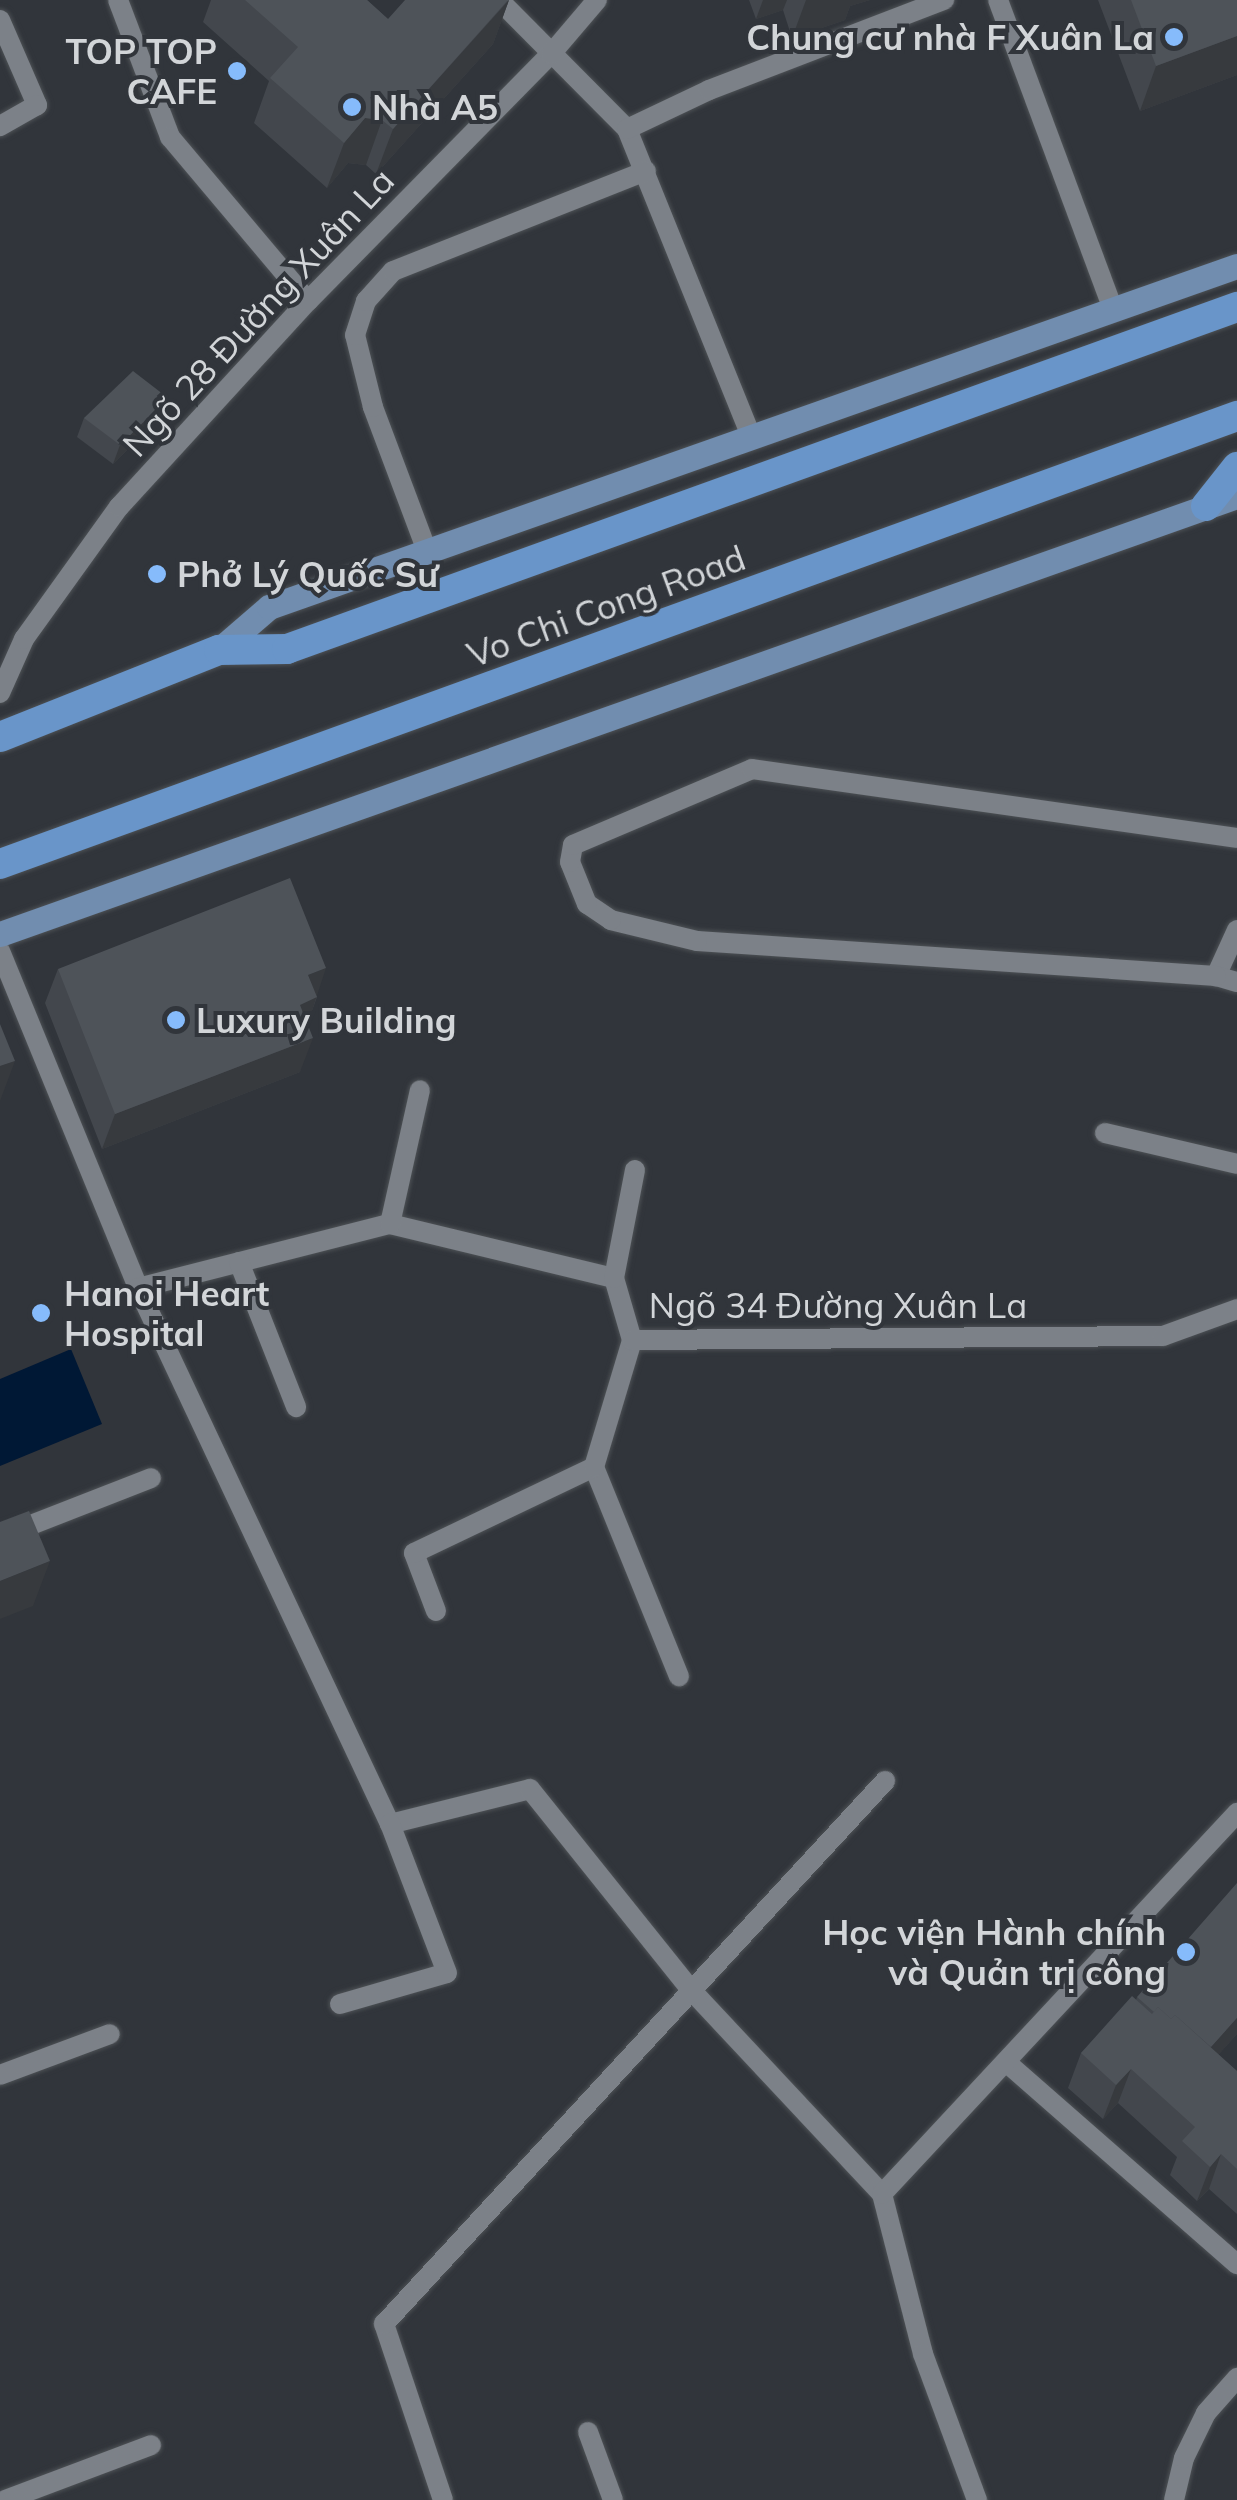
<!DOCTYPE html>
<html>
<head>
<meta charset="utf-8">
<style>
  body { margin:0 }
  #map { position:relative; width:1237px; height:2500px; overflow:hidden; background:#31353b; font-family:Mulish,sans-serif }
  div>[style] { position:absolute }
  .water>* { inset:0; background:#001835 }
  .roads { filter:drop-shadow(0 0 2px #4d5155) drop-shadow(0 0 2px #4d5155) }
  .lane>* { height:20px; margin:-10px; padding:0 10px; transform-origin:10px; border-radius:10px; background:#7c8188 }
  .street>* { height:20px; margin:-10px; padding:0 10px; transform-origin:10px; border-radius:10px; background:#7c8188 }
  .primary>* { height:25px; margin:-12.5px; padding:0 12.5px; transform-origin:12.5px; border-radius:12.5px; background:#718daf }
  .highway>* { height:30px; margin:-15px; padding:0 15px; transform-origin:15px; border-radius:15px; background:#6995c9 }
  .wall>* { inset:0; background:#43474d }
  .shaded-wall>* { inset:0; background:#373a3e }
  .building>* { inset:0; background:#4e5359 }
  .dots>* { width:28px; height:28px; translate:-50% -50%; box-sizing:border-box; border:5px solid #31353b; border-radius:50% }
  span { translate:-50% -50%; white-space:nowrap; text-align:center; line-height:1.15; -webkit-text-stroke:8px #31353b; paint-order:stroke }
  .poi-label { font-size:35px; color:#d2d5d8; font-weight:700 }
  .right { translate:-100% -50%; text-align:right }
  .left { translate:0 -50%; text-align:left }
  .street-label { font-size:35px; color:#d2d5d8 }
</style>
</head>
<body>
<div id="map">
  <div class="water">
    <i style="clip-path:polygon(71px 1349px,102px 1424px,0 1466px,0 1379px)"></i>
  </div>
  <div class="roads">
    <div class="lane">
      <i style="left:0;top:20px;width:93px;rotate:66.5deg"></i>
      <i style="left:37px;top:105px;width:43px;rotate:150.4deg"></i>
      <i style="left:594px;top:1467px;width:226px;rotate:67.9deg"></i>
      <i style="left:0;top:1537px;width:162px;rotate:-21.3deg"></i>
      <i style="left:436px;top:1611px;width:62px;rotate:-110.8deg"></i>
      <i style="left:414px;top:1553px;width:199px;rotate:-25.5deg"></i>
      <i style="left:594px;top:1467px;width:133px;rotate:-73.3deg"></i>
      <i style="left:0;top:2075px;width:117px;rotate:-20.4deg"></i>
      <i style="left:5px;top:2500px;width:156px;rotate:-20.6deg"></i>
    </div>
    <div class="street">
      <i style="left:118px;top:0;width:147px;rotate:69.2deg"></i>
      <i style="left:170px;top:137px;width:214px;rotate:49.9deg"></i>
      <i style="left:499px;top:0;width:182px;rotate:45.2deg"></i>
      <i style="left:627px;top:129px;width:334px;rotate:68deg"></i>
      <i style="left:998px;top:0;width:330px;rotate:69.6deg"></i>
      <i style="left:627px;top:129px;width:91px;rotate:-25.4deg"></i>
      <i style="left:709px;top:90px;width:252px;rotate:-21deg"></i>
      <i style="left:427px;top:551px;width:154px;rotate:-110.6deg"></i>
      <i style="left:373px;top:407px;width:74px;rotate:-104deg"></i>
      <i style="left:355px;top:335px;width:36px;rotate:-72deg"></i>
      <i style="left:366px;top:301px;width:40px;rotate:-48deg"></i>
      <i style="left:393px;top:271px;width:272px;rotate:-21.6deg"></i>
      <i style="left:0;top:693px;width:59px;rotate:-66deg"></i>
      <i style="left:24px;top:639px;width:163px;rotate:-54.3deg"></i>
      <i style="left:119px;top:507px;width:280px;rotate:-47.5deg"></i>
      <i style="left:308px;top:301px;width:346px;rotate:-45.5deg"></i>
      <i style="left:551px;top:54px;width:71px;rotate:-49.6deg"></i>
      <i style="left:1237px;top:930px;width:51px;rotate:114.5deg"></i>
      <i style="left:1216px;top:976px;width:22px;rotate:16deg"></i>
      <i style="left:0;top:951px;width:364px;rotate:67.7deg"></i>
      <i style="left:138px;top:1288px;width:260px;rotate:-14.3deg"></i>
      <i style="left:390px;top:1224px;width:230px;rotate:13.6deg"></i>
      <i style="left:614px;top:1278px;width:65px;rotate:73.8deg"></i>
      <i style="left:632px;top:1340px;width:531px;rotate:-0.43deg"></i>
      <i style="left:1163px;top:1336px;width:79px;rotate:-20deg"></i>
      <i style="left:1216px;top:976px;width:520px;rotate:-176.14deg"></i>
      <i style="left:697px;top:941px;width:89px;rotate:-166.3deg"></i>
      <i style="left:611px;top:920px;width:29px;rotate:-146deg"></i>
      <i style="left:587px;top:904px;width:45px;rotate:-112deg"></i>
      <i style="left:570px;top:862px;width:17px;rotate:-80deg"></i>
      <i style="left:573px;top:845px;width:194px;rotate:-23deg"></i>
      <i style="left:752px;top:769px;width:490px;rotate:8.1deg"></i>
      <i style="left:1105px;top:1133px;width:136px;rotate:13.2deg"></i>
      <i style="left:390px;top:1224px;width:137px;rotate:-77.4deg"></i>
      <i style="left:239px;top:1262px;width:156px;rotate:68.5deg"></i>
      <i style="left:614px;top:1278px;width:110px;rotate:-79deg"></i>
      <i style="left:138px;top:1288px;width:592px;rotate:64.82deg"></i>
      <i style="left:390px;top:1824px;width:144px;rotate:-14deg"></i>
      <i style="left:530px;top:1789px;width:259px;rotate:51.3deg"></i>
      <i style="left:692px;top:1991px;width:278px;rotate:46.9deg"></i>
      <i style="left:882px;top:2194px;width:165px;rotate:75.6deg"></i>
      <i style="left:923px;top:2354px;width:156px;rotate:69.7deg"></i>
      <i style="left:340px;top:2004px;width:111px;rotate:-16.2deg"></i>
      <i style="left:447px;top:1973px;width:160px;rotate:-110.9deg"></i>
      <i style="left:1006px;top:2062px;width:307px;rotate:41.2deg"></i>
      <i style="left:882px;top:2194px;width:521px;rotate:-47.02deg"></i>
      <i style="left:588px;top:2432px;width:72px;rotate:69.8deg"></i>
      <i style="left:443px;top:2500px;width:186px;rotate:-108.5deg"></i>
      <i style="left:384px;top:2324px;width:739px;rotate:-47.3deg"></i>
      <i style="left:1174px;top:2500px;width:43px;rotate:-76.6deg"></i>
      <i style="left:1184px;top:2458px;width:50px;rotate:-63.9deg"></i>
      <i style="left:1206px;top:2413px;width:47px;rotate:-48.5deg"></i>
    </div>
    <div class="primary">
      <i style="left:219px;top:650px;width:66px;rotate:-40.7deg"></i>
      <i style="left:269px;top:607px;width:1026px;rotate:-19.41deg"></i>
      <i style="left:0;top:934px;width:1312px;rotate:-19.5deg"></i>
    </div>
    <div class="highway">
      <i style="left:1206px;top:506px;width:50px;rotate:-51.5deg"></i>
      <i style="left:0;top:737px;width:236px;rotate:-21.7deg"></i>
      <i style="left:219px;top:650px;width:68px;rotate:-0.8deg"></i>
      <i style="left:287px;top:649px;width:1010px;rotate:-19.8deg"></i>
      <i style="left:0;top:864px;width:1316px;rotate:-19.91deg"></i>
    </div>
  </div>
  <div class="wall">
    <i style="clip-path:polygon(211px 0,367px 0,388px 19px,509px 0,493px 44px,376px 174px,366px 165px,348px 163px,327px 188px,254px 123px,269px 81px,203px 22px)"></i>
    <i style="clip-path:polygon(749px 0,870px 0,850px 6px,845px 20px,792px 38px,783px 10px,756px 19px)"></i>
    <i style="clip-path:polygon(1098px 0,1237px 0,1237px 75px,1140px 111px)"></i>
    <i style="clip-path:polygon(168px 398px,161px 417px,113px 464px,77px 437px,84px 418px)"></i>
    <i style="clip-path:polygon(58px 969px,316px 995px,317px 997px,307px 1024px,300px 1072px,102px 1149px,45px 1003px)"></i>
    <i style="clip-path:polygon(1137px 1997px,1237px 2034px,1218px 2055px,1237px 2071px,1237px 2214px,1209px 2189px,1197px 2201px,1170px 2175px,1177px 2157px,1118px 2103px,1103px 2119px,1068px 2088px,1081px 2053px,1136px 2000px)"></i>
  </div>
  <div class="shaded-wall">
    <i style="clip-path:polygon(509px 0,493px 44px,376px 174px,393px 129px)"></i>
    <i style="clip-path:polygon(763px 0,787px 0,783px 10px,756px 19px)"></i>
    <i style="clip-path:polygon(806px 0,870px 0,850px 6px,845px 20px,792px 38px)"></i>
    <i style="clip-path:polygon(1237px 36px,1237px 75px,1140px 111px,1156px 66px)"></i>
    <i style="clip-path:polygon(365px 118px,382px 120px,366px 165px,348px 163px,327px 188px,344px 143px)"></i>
    <i style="clip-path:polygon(168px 398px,161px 417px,113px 464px,120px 445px)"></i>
    <i style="clip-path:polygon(326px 968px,305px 1032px,287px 1039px,308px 975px)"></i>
    <i style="clip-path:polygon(313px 1038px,300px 1072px,102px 1149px,115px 1114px)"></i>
    <i style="clip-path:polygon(15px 1061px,0 1101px,0 1066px)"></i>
    <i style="clip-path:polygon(50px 1561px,33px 1606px,0 1619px,0 1581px)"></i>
    <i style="clip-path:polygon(1237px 2018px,1237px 2034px,1196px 2080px,1206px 2052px)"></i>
    <i style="clip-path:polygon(1131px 2069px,1118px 2103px,1103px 2119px,1116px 2085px)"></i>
    <i style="clip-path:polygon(1221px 2154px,1209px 2189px,1197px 2201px,1210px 2167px)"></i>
  </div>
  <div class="building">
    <i style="clip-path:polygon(245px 0,367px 0,388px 19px,405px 0,508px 0,393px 129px,382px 120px,365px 118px,344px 143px,270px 78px,298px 47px)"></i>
    <i style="clip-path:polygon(1131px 0,1237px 0,1237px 36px,1156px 66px)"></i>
    <i style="clip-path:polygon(133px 371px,168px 398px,120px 445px,84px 418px)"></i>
    <i style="clip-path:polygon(290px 878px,326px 968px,308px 975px,317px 997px,300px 1005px,313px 1038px,115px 1114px,58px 969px)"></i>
    <i style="clip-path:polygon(0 1024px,15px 1061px,0 1066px)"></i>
    <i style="clip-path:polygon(29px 1511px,50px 1561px,0 1581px,0 1522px)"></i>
    <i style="clip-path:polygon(1237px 1883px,1237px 2018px,1211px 2047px,1175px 2015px,1171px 2019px,1158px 2007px,1154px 2012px,1137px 1997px)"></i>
    <i style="clip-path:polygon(1132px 1996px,1152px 2014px,1158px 2007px,1171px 2019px,1175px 2015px,1237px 2071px,1237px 2169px,1221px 2154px,1210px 2167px,1182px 2141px,1195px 2127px,1131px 2069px,1116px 2085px,1081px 2053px)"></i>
  </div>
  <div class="dots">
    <i style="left:1174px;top:37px;background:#86bbfb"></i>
    <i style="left:237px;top:71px;background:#86bbfb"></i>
    <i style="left:352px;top:107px;background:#86bbfb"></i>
    <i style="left:157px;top:574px;background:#86bbfb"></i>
    <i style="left:176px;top:1020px;background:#86bbfb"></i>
    <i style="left:41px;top:1313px;background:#86bbfb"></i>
    <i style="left:1186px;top:1952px;background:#86bbfb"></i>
  </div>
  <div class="poi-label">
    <span class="right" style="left:1154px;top:37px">Chung cư nhà F Xuân La</span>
    <span class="right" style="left:217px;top:71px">TOP TOP<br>CAFE</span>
    <span class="left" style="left:372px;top:107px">Nhà A5</span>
    <span class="left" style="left:177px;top:574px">Phở Lý Quốc Sư</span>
    <span class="left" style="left:196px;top:1020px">Luxury Building</span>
    <span class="left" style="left:64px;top:1313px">Hanoi Heart<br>Hospital</span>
    <span class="right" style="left:1166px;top:1952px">Học viện Hành chính<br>và Quản trị công</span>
  </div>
  <div class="street-label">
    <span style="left:258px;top:312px;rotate:-47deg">Ngõ 28 Đường Xuân La</span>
    <span style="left:606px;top:606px;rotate:-20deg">Vo Chi Cong Road</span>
    <span style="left:838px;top:1305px">Ngõ 34 Đường Xuân La</span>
  </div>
</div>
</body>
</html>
